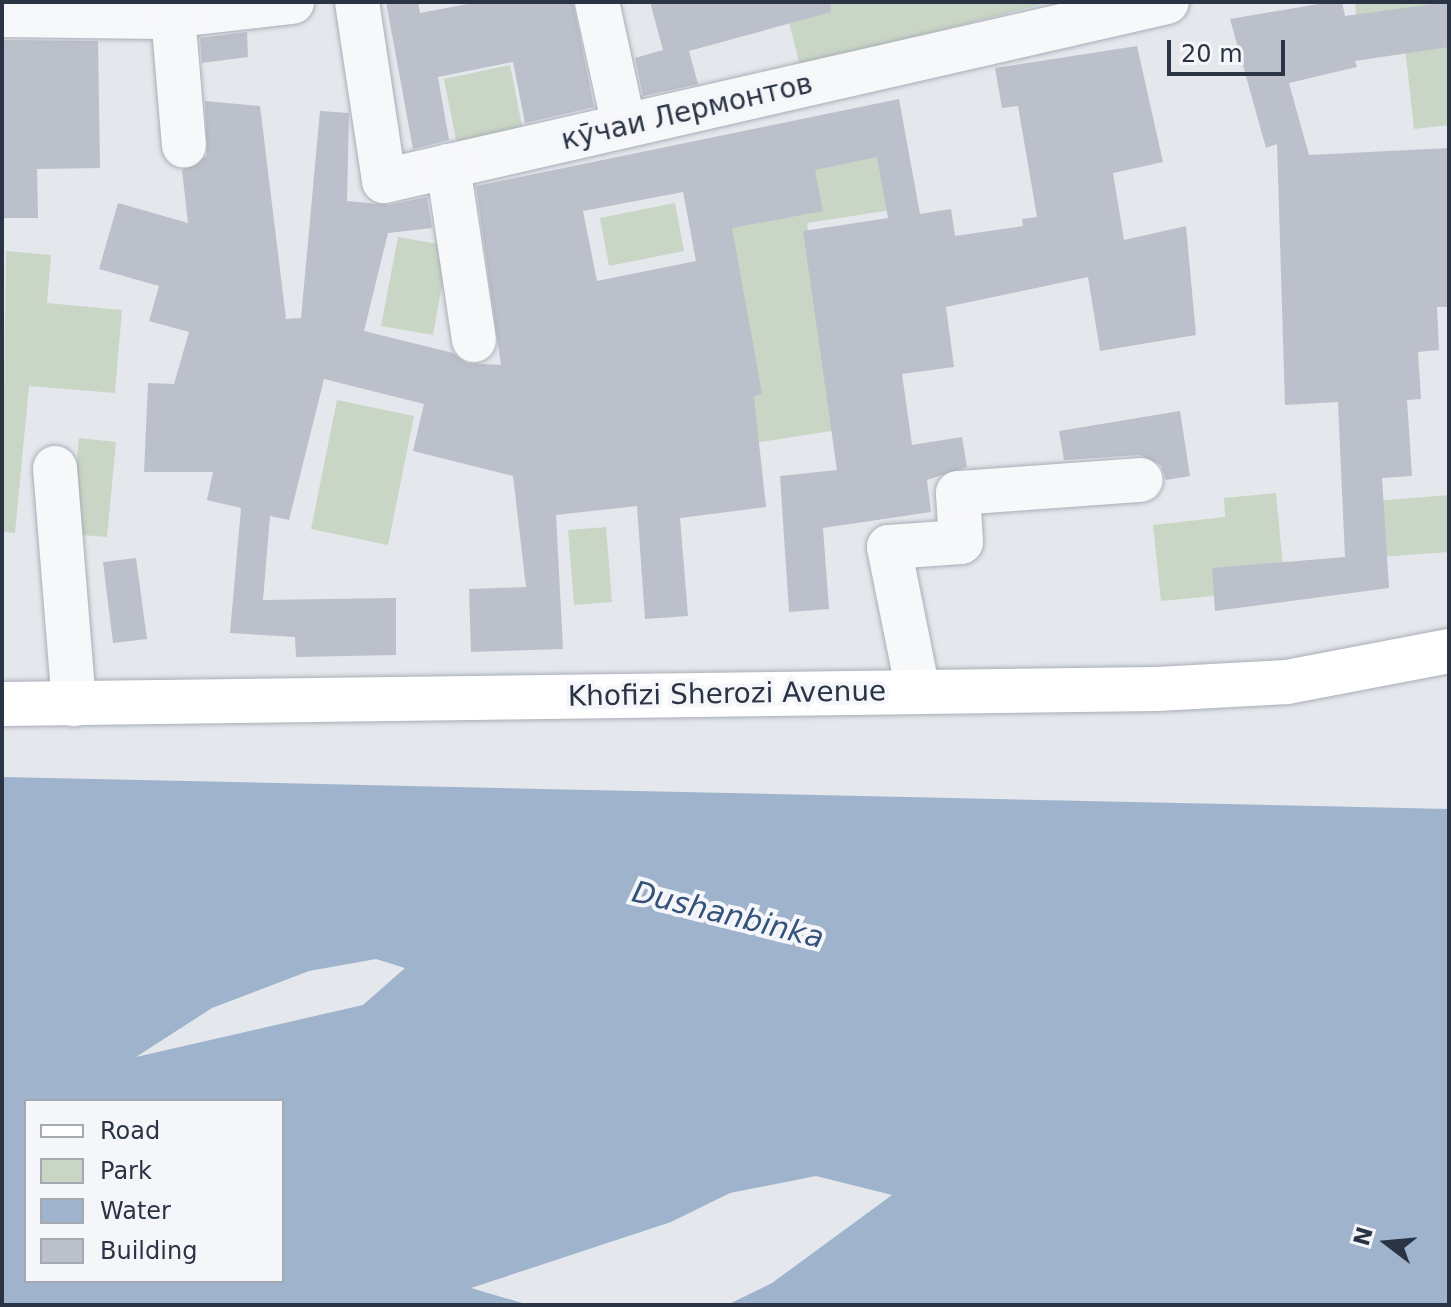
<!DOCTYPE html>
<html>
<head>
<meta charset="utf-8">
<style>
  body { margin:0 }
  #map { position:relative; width:1451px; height:1307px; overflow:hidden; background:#e4e7ec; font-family:"DejaVu Sans",sans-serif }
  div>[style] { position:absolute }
  .green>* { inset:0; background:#c9d6c5 }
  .water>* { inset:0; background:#9fb4cc }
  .building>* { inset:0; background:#bbc0ca }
  .roads { filter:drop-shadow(0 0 2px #a9aeb7) drop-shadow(0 0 2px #a9aeb7) }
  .minor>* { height:44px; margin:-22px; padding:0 22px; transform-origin:22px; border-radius:22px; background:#f7f8fa }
  .major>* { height:44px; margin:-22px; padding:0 22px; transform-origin:22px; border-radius:22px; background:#fff }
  span { translate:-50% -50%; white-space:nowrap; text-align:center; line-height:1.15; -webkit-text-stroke:8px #f4f6f9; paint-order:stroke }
  .street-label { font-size:28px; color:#2b3445 }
  .water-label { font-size:30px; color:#34527a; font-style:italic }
  .frame { position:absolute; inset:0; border:4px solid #2b3445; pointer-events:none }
  .legend { position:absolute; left:24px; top:1099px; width:260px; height:184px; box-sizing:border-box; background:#f4f6f9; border:2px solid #a4a8b1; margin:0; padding:10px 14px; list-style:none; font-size:24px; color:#2b3445 }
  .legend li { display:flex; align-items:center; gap:16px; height:40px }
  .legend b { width:40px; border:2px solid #a4a8b1 }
  .north { position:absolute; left:1347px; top:1203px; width:80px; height:80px; -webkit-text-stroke:6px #f4f6f9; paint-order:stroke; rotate:286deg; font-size:22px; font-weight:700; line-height:32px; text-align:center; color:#2b3445 }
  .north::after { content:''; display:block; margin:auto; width:28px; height:36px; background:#2b3445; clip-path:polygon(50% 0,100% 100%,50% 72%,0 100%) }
  .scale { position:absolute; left:1167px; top:40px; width:118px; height:36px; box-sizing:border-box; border:4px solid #2b3445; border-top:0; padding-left:10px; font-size:24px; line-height:28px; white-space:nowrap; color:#2b3445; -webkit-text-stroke:6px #f4f6f9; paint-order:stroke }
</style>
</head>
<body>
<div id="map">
  <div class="green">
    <i style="clip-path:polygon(784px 2px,1051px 2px,800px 66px)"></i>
    <i style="clip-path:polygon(1355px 2px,1447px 2px,1449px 125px,1414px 129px,1403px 30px,1358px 35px)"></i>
    <i style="clip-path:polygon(510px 65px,525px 141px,459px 155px,444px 79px)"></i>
    <i style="clip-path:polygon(882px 145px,891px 210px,807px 223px,838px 430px,747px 444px,712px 219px,803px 158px)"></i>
    <i style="clip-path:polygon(675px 203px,684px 251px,609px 266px,600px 218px)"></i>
    <i style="clip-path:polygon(398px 237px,449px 246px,433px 335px,381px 326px)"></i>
    <i style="clip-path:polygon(6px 251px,51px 255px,47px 303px,122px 310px,115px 393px,29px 386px,15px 533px,2px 532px)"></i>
    <i style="clip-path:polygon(337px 400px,414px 416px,388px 545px,311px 529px)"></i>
    <i style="clip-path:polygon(79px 438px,116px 442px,107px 537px,70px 534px)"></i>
    <i style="clip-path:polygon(1276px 493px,1285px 589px,1161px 601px,1153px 525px,1225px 517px,1224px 498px)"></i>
    <i style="clip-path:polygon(1449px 495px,1449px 552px,1379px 557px,1374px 501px)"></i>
    <i style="clip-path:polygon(606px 527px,612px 602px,574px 605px,568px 530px)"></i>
  </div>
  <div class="water">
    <i style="clip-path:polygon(evenodd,2px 777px,1449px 809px,1449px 1305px,727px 1305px,772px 1283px,892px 1195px,816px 1176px,730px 1193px,671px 1222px,471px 1288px,529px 1305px,2px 1305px,2px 777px,376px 959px,405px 968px,363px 1005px,136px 1057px,212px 1008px,309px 971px,376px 959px,2px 777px,26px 1101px,282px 1101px,282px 1281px,26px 1281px,26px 1101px)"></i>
  </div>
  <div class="building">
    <i style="clip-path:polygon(386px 2px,418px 2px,420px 13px,478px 2px,573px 2px,594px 107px,525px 123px,513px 62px,438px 77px,449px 140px,413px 149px)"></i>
    <i style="clip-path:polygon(650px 2px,830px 2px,831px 12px,689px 51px,698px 84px,643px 96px,635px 58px,663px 50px)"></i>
    <i style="clip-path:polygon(1330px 2px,1342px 2px,1345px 16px,1449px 2px,1449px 47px,1355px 61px,1357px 67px,1289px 83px,1309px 155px,1449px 148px,1449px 307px,1437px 307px,1439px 350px,1418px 352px,1421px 399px,1407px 400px,1412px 476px,1382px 478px,1389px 588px,1215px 611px,1212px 568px,1345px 557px,1338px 402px,1285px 405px,1277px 144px,1266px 148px,1230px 19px)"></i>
    <i style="clip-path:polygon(247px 32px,248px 57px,202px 63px,200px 38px)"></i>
    <i style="clip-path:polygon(2px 40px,98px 41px,100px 168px,37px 169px,38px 218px,2px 218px)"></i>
    <i style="clip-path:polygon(evenodd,1137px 46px,1163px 162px,1113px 173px,1124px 240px,1186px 226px,1196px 335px,1100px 351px,1088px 277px,946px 307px,954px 367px,902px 374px,912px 445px,962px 437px,967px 467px,927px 480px,931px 512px,823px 528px,829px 609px,789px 612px,780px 476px,837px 470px,803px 231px,888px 218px,877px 157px,815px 170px,823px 211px,732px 228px,762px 393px,754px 397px,766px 507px,680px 518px,688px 616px,645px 619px,637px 506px,556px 515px,563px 649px,471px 652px,469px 589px,526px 587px,513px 476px,413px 451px,424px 404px,324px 379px,289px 520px,270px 516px,263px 600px,396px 598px,396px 655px,296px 657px,295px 637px,230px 633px,241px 508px,207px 500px,213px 472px,144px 472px,148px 383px,174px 384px,189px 332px,149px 321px,159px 286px,99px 269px,118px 203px,188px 223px,182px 170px,207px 156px,205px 101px,260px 106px,286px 319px,301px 318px,320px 111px,349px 113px,347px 201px,389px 205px,427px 197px,432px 228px,388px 233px,364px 331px,453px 353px,466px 363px,501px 365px,476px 186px,899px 99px,920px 214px,951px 209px,955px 236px,1023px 226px,1022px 219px,1037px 217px,1018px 106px,1002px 108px,995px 68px,1137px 46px,683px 192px,696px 261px,597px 281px,583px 211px,683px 192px)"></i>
    <i style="clip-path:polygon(1180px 411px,1190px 476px,1166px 480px,1161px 465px,1140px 455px,1064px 460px,1059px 431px)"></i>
    <i style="clip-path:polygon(136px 558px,147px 639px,113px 643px,103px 562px)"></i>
  </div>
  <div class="roads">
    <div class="minor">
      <i style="left:357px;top:2px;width:181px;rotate:81.4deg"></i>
      <i style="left:384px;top:181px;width:803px;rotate:-12.88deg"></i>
      <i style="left:597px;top:2px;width:127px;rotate:77.7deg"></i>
      <i style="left:2px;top:15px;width:158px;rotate:0.7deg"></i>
      <i style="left:160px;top:17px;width:133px;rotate:-6.5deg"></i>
      <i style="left:173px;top:15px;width:131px;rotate:85.2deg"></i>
      <i style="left:448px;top:166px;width:176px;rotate:81.5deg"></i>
      <i style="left:55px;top:468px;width:237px;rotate:85.4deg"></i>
      <i style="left:918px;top:691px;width:147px;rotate:-101.4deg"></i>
      <i style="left:889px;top:547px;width:72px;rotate:-4deg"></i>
      <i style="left:961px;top:542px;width:49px;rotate:-93.5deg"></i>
      <i style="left:958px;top:493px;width:183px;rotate:-4.1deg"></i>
    </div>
    <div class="major">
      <i style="left:2px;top:704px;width:1155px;rotate:-0.74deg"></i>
      <i style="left:1157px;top:689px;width:130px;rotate:-3.1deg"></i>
      <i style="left:1287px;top:682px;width:165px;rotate:-10.8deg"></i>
    </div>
  </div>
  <div class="street-label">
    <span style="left:687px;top:112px;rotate:-13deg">кӯчаи Лермонтов</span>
    <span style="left:727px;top:694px;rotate:-1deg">Khofizi Sherozi Avenue</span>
  </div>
  <div class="water-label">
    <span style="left:728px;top:915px;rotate:14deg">Dushanbinka</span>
  </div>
  <div class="frame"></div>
  <ul class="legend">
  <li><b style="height:10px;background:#fff"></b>Road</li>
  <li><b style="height:22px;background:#c9d6c5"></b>Park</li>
  <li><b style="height:22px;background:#9fb4cc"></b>Water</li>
  <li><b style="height:22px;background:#bbc0ca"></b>Building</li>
  </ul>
  <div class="north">N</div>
  <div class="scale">20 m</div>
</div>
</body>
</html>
